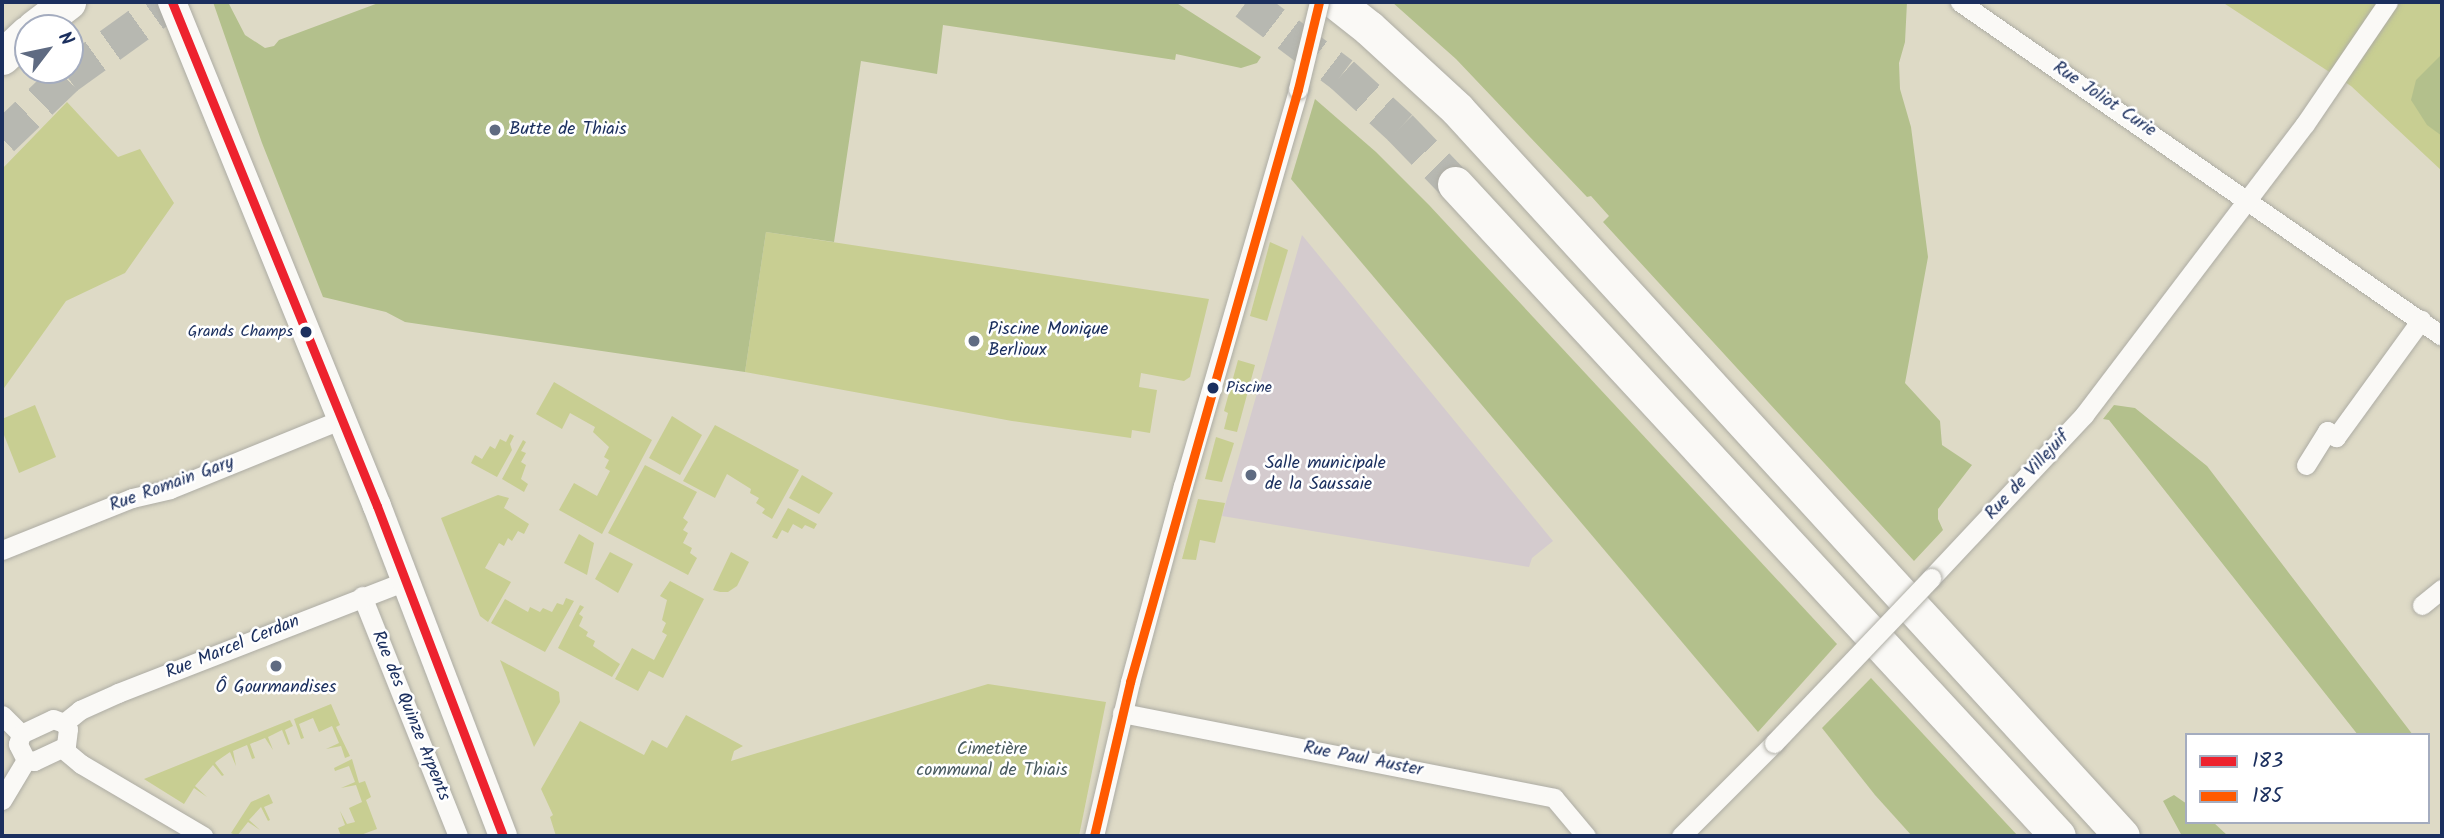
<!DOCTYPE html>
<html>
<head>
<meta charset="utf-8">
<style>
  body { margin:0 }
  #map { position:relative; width:2444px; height:838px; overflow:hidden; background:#dedac6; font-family:Kalam,sans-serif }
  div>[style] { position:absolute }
  .industrial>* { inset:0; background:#d4cbce }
  .green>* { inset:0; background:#c8ce92 }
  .forest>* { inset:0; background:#b3c08c }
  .highway-tunnel>* { height:35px; margin-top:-17.5px; transform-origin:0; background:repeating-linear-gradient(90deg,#b7b8b1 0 35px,transparent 0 53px) }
  .roads { filter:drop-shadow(0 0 2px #adaca4) drop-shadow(0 0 2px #adaca4) }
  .street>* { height:19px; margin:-9.5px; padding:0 9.5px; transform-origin:9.5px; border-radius:9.5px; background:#faf9f6 }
  .secondary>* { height:28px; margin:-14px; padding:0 14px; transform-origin:14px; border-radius:14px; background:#faf9f6 }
  .highway>* { height:35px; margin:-17.5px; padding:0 17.5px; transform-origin:17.5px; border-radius:17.5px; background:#faf9f6 }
  .bridges { filter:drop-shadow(0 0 2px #adaca4) drop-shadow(0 0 2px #adaca4) }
  .street-bridge>* { height:19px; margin:-9.5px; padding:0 9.5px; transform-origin:9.5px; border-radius:9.5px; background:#faf9f6 }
  .bus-1>* { height:9px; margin:-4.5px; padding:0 4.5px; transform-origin:4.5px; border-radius:4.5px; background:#ed222e }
  .bus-2>* { height:9px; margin:-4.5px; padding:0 4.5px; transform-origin:4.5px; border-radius:4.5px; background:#ff5a00 }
  .dots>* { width:19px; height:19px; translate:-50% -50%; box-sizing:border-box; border:4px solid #fff; border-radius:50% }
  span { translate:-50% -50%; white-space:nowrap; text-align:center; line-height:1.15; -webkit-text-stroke:5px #fff; paint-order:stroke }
  .bus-label { font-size:16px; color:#1b2f5e }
  .right { translate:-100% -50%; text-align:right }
  .left { translate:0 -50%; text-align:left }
  .street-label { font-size:18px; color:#1b2f5e }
  .poi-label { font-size:18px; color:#1b2f5e }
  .park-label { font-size:18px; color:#4a5c61 }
  .frame { position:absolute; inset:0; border:4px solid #1b2f5e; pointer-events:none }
  .legend { position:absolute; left:2185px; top:733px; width:245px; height:91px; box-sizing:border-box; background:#fff; border:2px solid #a4acbf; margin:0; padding:9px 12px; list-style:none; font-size:21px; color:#1b2f5e }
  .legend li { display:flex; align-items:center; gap:14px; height:35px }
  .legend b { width:35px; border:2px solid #a4acbf }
  .north { position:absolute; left:14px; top:14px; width:70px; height:70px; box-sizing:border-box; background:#fff; border:2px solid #a4acbf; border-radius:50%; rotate:58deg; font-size:19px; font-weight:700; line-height:28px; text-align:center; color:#1b2f5e }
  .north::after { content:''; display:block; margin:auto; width:24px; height:32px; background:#5f6b82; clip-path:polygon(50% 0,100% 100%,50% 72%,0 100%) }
</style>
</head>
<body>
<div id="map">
  <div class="industrial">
    <i style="clip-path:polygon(1302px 235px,1553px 541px,1532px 558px,1529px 567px,1222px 516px)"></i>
  </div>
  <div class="green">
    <i style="clip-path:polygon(2222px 2px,2442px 2px,2442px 171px,2351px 86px)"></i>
    <i style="clip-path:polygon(67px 102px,118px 157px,140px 149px,174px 203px,125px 273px,66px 301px,2px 391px,2px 169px)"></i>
    <i style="clip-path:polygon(766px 232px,1209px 299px,1190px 377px,1184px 381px,1141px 373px,1139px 387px,1157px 390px,1150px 433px,1132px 430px,1131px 438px,1012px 421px,745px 372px)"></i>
    <i style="clip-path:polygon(1270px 242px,1288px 250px,1267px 321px,1250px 316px)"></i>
    <i style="clip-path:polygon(1238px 360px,1255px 365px,1237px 432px,1224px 429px,1228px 413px,1224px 411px)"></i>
    <i style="clip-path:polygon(554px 382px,652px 440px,602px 534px,559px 510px,574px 483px,597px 496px,610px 471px,605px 468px,609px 460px,604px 457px,609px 447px,593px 432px,595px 427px,570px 413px,562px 429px,536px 414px)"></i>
    <i style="clip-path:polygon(35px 405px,56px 457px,19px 473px,2px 430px,2px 419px)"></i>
    <i style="clip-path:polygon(672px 416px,702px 435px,680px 475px,649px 458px)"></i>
    <i style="clip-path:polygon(715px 425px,799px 470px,772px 519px,762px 513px,765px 509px,756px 503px,759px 498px,750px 493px,751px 489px,727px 474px,715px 498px,683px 481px)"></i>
    <i style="clip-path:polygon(510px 434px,514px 436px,510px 444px,512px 450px,497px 477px,471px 463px,475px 455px,482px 459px,490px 446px,495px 449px,500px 439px,506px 442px)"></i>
    <i style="clip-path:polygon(1216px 437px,1234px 443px,1222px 482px,1205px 479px)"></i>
    <i style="clip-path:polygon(523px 440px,526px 442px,521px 451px,526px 453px,521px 462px,526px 465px,521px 479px,528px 484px,524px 492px,502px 479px)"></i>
    <i style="clip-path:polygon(645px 465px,697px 492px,683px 518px,688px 522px,683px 530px,688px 533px,683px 543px,692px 548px,690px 553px,697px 558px,688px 575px,608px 533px)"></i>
    <i style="clip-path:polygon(802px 475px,833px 493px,819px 514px,789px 498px)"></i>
    <i style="clip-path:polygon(498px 495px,509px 498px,504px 508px,529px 524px,524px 534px,518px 531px,512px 541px,508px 538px,504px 546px,499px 543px,485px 568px,511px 582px,488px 622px,480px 616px,441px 518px)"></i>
    <i style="clip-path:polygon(1198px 499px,1225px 503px,1215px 543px,1200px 540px,1196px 560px,1182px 559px)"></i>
    <i style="clip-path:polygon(788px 508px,817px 524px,814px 529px,805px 525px,802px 529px,793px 524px,788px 533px,782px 530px,777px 539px,772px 537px)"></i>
    <i style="clip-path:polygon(579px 534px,594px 543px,587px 575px,564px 563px)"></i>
    <i style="clip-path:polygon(610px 552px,633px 564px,618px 593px,595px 579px)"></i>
    <i style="clip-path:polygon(731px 552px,749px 562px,737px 586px,728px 592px,720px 592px,713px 590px)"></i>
    <i style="clip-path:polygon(670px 581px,704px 599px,663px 678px,649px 671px,638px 691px,615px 679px,632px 648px,654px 660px,667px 635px,662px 632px,666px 623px,662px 620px,667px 600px,660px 596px)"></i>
    <i style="clip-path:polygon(566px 598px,574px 601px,545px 652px,491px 623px,505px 599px,528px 612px,530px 607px,540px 612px,543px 608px,552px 612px,557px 603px,563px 605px)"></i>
    <i style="clip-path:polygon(580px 605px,584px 607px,579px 614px,583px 617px,579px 626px,588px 632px,586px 636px,595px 641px,593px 646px,620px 664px,612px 677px,558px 648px)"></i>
    <i style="clip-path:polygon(500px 660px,559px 692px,560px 702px,534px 747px)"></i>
    <i style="clip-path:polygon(988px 684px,1106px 702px,1079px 836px,556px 836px,550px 817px,553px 815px,541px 789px,580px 721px,644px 755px,652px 740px,667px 748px,686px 715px,743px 746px,734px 751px,731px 761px)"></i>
    <i style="clip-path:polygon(331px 704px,340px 725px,336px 727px,350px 756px,345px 758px,341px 746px,326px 749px,339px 743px,332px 726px,319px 732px,313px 718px,299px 724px,304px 738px,301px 739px,294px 719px)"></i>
    <i style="clip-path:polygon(290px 720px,293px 726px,285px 730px,290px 744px,288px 745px,282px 730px,268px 737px,273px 750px,265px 738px,250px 744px,255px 758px,252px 759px,247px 745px,233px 751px,236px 766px,230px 752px,217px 761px,215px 763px,224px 775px,222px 776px,213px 765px,195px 786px,207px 797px,194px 788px,184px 804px,144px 779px)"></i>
    <i style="clip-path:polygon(352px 759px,359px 783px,365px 781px,371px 797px,366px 800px,377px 829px,358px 836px,341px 836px,338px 828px,345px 825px,340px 811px,347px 824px,355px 822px,349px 808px,362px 802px,356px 785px,341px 788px,355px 782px,349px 766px,335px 771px,334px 768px)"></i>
    <i style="clip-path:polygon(269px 794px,273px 803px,264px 807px,270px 820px,268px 821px,261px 807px,249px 820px,260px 830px,248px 822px,237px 836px,231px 833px,251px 802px)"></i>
  </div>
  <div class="forest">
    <i style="clip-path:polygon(213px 2px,228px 2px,245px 35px,265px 48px,274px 46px,279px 40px,381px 2px,1175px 2px,1261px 57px,1257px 63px,1241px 68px,1176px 54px,1175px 60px,943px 25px,937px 74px,861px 61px,834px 242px,766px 232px,745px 372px,405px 322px,386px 312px,323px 297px,262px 143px)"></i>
    <i style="clip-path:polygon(1392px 2px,1907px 2px,1905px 42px,1899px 63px,1900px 89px,1911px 127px,1928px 257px,1905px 383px,1940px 421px,1942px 445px,1972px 465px,1938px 509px,1938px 519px,1943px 530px,1914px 561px,1603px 222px,1609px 216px,1591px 196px,1587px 197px,1456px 59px)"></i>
    <i style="clip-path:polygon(2442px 54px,2442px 136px,2427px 125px,2411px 100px,2416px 80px)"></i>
    <i style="clip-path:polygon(1315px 99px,1376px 152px,1429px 205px,1837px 644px,1758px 732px,1291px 179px)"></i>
    <i style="clip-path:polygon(2114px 405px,2135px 408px,2207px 466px,2413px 735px,2358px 735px,2109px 420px,2103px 419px)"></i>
    <i style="clip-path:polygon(1871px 678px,2018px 836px,1912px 836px,1875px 795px,1822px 728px)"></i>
    <i style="clip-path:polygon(2174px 795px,2187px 804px,2187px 822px,2213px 822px,2228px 836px,2182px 836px,2163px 801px)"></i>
  </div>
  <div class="highway-tunnel">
    <i style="left:1246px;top:2px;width:120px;rotate:36.9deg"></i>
    <i style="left:1342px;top:74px;width:79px;rotate:42.4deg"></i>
    <i style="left:1400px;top:127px;width:79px;rotate:46deg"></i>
    <i style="left:2px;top:138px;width:90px;rotate:-43.6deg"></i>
    <i style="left:67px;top:76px;width:127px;rotate:-35.7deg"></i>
  </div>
  <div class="roads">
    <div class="street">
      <i style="left:1960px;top:2px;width:586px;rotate:34.72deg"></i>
      <i style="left:2306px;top:465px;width:40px;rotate:-58deg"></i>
      <i style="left:2327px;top:431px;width:11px;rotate:34deg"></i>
      <i style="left:2336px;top:437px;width:145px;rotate:-54deg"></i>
      <i style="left:2px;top:550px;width:140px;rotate:-21.8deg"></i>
      <i style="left:132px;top:498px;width:39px;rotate:-13deg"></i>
      <i style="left:170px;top:489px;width:186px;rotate:-22.1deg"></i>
      <i style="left:1931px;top:578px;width:224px;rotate:-46.8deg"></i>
      <i style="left:2084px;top:415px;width:365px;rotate:-52.8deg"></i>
      <i style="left:2305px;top:124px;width:148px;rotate:-55.8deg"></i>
      <i style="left:362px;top:596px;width:258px;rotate:68.2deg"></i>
      <i style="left:2422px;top:605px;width:26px;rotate:-39deg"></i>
      <i style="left:1122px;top:713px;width:440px;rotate:11.1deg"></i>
      <i style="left:1554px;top:798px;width:50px;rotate:49.9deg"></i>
      <i style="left:2px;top:715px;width:27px;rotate:45deg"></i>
      <i style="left:53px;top:719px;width:12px;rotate:20deg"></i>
      <i style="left:64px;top:723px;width:7px;rotate:56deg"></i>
      <i style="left:68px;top:729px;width:17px;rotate:97deg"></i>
      <i style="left:66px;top:746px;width:35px;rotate:155deg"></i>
      <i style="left:34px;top:761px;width:8px;rotate:-173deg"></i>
      <i style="left:26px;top:760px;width:18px;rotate:-117deg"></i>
      <i style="left:18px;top:744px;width:10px;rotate:-73deg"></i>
      <i style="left:21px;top:734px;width:35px;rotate:-25deg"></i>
      <i style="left:64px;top:723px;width:21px;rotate:-39deg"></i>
      <i style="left:80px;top:710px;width:42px;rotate:-24.1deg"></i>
      <i style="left:118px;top:693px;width:309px;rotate:-21.3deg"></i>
      <i style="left:63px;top:749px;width:23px;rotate:40deg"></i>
      <i style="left:81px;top:764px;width:142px;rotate:30.5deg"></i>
      <i style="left:2px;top:800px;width:47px;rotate:-59deg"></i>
      <i style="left:1094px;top:836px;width:158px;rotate:-76.8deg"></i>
      <i style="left:1130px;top:682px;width:203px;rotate:-74.9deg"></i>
      <i style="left:1183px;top:486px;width:413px;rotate:-73.8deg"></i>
      <i style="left:1681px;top:836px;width:132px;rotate:-45deg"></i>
    </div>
    <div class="secondary">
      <i style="left:172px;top:2px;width:544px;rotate:67.87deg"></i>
      <i style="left:377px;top:506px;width:353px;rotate:69.1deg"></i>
    </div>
    <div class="highway">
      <i style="left:1336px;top:2px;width:42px;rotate:38.2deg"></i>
      <i style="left:1369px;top:28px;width:120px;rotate:42.6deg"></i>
      <i style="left:1457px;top:109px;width:985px;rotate:47.55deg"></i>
      <i style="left:34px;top:28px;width:43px;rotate:-37.4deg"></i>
      <i style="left:2px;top:57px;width:35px;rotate:-43deg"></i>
      <i style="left:1455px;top:184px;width:888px;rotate:47.24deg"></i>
    </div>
  </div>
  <div class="bridges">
    <div class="street-bridge">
      <i style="left:1298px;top:89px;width:89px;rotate:-76.4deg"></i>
      <i style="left:1774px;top:743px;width:228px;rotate:-46.4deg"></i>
    </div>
  </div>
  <div class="bus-1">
    <i style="left:172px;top:2px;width:544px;rotate:67.87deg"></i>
    <i style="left:377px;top:506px;width:353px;rotate:69.1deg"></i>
  </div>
  <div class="bus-2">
    <i style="left:1094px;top:836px;width:158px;rotate:-76.8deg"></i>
    <i style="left:1130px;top:682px;width:616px;rotate:-74.18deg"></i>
    <i style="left:1298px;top:89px;width:89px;rotate:-76.4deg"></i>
  </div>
  <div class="dots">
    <i style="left:495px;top:130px;background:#5f6b82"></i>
    <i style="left:306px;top:332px;background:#1b2f5e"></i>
    <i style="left:974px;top:341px;background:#5f6b82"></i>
    <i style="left:1213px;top:388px;background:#1b2f5e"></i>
    <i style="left:1251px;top:475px;background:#5f6b82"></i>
    <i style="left:276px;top:666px;background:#5f6b82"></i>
  </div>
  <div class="bus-label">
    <span class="right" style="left:293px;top:332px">Grands Champs</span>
    <span class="left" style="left:1226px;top:388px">Piscine</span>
  </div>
  <div class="street-label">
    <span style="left:2104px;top:100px;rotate:34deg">Rue Joliot Curie</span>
    <span style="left:2028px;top:476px;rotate:-47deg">Rue de Villejuif</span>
    <span style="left:172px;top:485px;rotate:-20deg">Rue Romain Gary</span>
    <span style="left:233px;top:648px;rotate:-22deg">Rue Marcel Cerdan</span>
    <span style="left:410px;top:716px;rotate:68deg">Rue des Quinze Arpents</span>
    <span style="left:1363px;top:760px;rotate:11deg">Rue Paul Auster</span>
  </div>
  <div class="poi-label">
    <span class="left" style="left:509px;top:130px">Butte de Thiais</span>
    <span class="left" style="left:988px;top:341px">Piscine Monique<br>Berlioux</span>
    <span class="left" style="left:1265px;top:475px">Salle municipale<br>de la Saussaie</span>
    <span style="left:276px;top:688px">Ô Gourmandises</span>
  </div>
  <div class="park-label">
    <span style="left:992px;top:761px">Cimetière<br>communal de Thiais</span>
  </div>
  <div class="frame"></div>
  <ul class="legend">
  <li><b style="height:9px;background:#ed222e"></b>183</li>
  <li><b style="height:9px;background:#ff5a00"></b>185</li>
  </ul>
  <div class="north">N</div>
</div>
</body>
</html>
